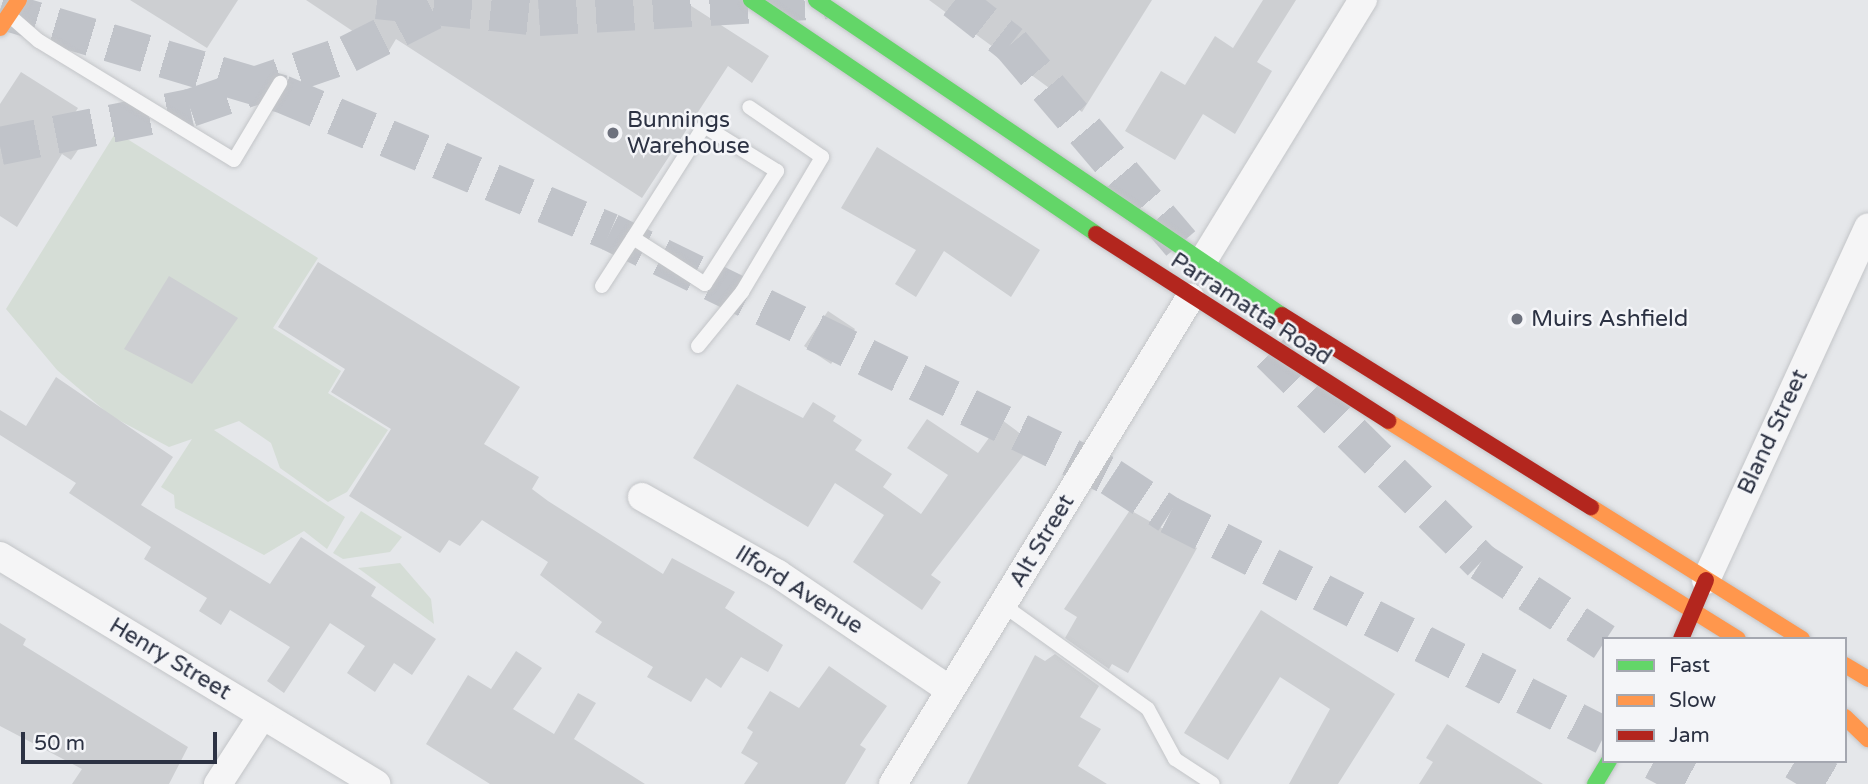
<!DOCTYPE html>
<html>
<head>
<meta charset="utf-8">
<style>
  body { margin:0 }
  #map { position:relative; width:1868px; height:784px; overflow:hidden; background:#e5e7ea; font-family:"Varela Round",sans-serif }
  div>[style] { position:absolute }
  .green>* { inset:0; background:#d5ddd6 }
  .building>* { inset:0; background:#cdcfd2 }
  .highway-tunnel>* { height:38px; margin-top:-19px; transform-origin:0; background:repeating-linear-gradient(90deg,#c0c3c9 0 38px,transparent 0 57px) }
  .roads { filter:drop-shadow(0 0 2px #c3c5c8) drop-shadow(0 0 2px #c3c5c8) }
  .lane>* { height:14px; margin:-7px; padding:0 7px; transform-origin:7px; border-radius:7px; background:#f5f5f6 }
  .street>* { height:28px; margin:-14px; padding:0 14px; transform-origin:14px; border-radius:14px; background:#f5f5f6 }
  .fast>* { height:16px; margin:-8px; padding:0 8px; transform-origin:8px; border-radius:8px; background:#63d668 }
  .slow>* { height:16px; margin:-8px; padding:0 8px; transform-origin:8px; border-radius:8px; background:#ff974d }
  .jam>* { height:16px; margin:-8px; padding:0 8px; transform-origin:8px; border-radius:8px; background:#b3261e }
  .dots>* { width:19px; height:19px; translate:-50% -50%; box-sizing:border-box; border:4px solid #f4f5f8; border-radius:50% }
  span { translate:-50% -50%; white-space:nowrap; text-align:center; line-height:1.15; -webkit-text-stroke:5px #f4f5f8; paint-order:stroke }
  .poi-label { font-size:23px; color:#2c3243 }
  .left { translate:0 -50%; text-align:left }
  .street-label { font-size:23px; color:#2c3243 }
  .legend { position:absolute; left:1602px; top:637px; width:245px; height:126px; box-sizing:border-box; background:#f4f5f8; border:2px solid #a4a7b0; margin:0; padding:9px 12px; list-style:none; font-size:21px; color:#2c3243 }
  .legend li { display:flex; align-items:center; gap:14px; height:35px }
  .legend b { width:35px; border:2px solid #a4a7b0 }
  .scale { position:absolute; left:21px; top:732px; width:196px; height:32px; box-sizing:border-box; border:4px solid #2c3243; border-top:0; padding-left:9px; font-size:21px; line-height:24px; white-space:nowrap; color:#2c3243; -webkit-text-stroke:5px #f4f5f8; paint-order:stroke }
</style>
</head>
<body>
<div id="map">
  <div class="green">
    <i style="clip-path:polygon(116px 132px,318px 258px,273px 328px,341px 371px,328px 393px,388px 430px,347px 492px,328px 502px,280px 468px,271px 443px,239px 421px,214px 430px,345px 517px,327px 549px,304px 531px,264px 555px,175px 508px,174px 495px,161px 487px,192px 439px,169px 447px,111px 416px,57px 370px,6px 309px)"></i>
    <i style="clip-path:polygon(361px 511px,402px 537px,390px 552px,343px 559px,333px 553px)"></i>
    <i style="clip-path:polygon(400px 563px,431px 599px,434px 624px,358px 568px)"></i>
  </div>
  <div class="building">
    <i style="clip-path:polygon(130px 0,238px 0,207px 48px)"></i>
    <i style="clip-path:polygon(306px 0,682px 0,769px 56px,752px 83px,728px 66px,642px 198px,396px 39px,387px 54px)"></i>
    <i style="clip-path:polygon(929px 0,1152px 0,1082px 112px)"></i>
    <i style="clip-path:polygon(1263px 0,1296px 0,1257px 62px,1272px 71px,1235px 134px,1203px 114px,1175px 160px,1125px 131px,1161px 71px,1185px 85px,1215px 36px,1233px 48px)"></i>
    <i style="clip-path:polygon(21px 72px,78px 108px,63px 131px,82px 144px,71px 160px,62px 154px,17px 227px,0 216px,0 104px)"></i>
    <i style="clip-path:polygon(877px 147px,1040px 250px,1011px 297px,944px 251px,916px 297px,895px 284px,916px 250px,841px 208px)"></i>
    <i style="clip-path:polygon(318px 262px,520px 387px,484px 444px,539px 477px,532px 489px,548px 501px,663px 574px,672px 558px,735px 592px,725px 608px,783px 645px,768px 672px,741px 657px,721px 688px,706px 678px,691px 702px,647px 677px,653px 667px,595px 632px,602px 622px,540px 575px,548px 562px,482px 520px,460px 546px,449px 540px,440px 553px,349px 496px,391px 429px,331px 392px,345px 369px,278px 327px)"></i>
    <i style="clip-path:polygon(169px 276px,238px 318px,192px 384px,124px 349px)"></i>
    <i style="clip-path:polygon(828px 311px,855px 329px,831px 364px,804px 346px)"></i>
    <i style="clip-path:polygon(56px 377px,173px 457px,141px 505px,270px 584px,301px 537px,376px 587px,371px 596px,436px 639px,412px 675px,394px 663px,375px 692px,347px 673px,365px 646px,330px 623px,284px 693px,267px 681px,290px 647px,230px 610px,221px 625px,199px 611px,207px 598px,144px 559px,151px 547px,69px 493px,76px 483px,0 435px,0 410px,26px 426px)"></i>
    <i style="clip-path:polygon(737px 384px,803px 418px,813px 402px,836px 416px,833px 421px,862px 440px,855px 450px,892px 474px,883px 487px,921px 514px,948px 475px,907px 448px,927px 419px,978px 453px,1002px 420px,1033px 443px,931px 575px,941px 582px,922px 610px,853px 562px,884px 515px,835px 483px,808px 527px,693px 458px)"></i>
    <i style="clip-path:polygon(1130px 510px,1197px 548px,1128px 673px,1112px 664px,1109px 669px,1065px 638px,1077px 617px,1064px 609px)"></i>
    <i style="clip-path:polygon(1261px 610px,1395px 694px,1338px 784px,1289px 784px,1330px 709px,1280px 677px,1228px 760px,1184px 733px)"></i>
    <i style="clip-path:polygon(0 623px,26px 639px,23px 645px,188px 747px,169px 784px,72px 784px,82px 769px,0 726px)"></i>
    <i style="clip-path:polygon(516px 651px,542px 668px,513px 709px,554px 734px,578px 693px,596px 703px,574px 739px,645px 784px,490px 784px,426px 744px,468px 675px,491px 689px)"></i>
    <i style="clip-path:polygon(1055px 654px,1099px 686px,1080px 717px,1101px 729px,1078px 766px,1107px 784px,967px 784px,1035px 655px,1045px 661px)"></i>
    <i style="clip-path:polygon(829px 666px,887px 706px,860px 745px,866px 749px,845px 784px,744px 784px,758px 763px,741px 753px,753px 732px,747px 728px,770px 691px,799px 708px)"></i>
    <i style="clip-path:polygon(1447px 724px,1543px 784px,1419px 784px,1433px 762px,1426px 758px)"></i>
  </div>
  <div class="highway-tunnel">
    <i style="left:377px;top:0;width:163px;rotate:6deg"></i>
    <i style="left:539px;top:17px;width:288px;rotate:-3.4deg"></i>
    <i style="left:955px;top:0;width:71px;rotate:38.2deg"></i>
    <i style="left:1011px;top:44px;width:262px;rotate:49.6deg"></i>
    <i style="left:0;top:10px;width:294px;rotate:16.6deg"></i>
    <i style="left:282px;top:94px;width:356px;rotate:22.8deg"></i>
    <i style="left:610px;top:232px;width:558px;rotate:26.06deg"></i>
    <i style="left:1111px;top:477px;width:69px;rotate:33.2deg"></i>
    <i style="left:1169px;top:515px;width:488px;rotate:26.9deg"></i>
    <i style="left:0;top:146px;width:194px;rotate:-11.3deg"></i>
    <i style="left:190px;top:108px;width:167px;rotate:-18.9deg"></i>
    <i style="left:348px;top:54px;width:120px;rotate:-26.8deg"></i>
    <i style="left:1270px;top:353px;width:297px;rotate:44.7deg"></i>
    <i style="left:1481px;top:562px;width:147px;rotate:33deg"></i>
    <i style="left:1654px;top:761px;width:49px;rotate:28.1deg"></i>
    <i style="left:1795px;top:761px;width:45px;rotate:30.5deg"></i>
  </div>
  <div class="roads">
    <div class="lane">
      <i style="left:10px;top:16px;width:38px;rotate:41deg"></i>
      <i style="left:39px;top:41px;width:228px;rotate:31.4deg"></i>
      <i style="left:234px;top:160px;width:90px;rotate:-59.1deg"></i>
      <i style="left:602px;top:286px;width:57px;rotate:-57.1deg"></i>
      <i style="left:633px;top:238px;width:133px;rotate:-57.6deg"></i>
      <i style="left:704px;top:126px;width:86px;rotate:31.7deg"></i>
      <i style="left:777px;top:171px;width:134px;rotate:122.5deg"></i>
      <i style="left:705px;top:284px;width:85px;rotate:-147.4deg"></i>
      <i style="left:698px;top:346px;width:70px;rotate:-50.8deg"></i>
      <i style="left:742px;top:292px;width:157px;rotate:-59.3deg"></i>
      <i style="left:822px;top:157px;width:88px;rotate:-145.6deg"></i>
      <i style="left:1003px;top:605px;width:178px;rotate:35.6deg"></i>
      <i style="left:1148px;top:709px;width:57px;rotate:61.6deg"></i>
      <i style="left:1175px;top:759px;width:45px;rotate:33.3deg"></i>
    </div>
    <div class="street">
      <i style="left:1201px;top:264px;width:310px;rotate:-58.5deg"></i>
      <i style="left:642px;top:497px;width:156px;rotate:29.5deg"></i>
      <i style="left:778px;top:574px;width:207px;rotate:34deg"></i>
      <i style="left:0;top:556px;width:440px;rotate:31.2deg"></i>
      <i style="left:1706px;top:580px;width:388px;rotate:-65.3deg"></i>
      <i style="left:218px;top:784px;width:81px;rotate:-57.1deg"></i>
      <i style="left:893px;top:784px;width:570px;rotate:-58.57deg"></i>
    </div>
    <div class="fast">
      <i style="left:751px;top:0;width:417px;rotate:34.1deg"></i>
      <i style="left:816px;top:0;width:562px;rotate:34.06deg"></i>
      <i style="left:1595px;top:784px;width:27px;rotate:-59deg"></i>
    </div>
    <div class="slow">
      <i style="left:0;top:28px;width:34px;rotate:-56deg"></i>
      <i style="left:1388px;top:421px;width:412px;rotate:31.9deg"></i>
      <i style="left:1591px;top:507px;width:249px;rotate:32deg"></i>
      <i style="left:1845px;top:665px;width:27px;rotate:31deg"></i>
      <i style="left:1845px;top:717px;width:32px;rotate:44deg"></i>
    </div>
    <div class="jam">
      <i style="left:1096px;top:234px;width:347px;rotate:32.6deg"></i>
      <i style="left:1282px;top:315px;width:364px;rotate:31.9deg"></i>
      <i style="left:1681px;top:639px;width:64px;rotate:-67deg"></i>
    </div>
  </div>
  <div class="dots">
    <i style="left:613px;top:133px;background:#6d717d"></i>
    <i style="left:1517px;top:319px;background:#6d717d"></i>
  </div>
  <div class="poi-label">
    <span class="left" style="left:627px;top:133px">Bunnings<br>Warehouse</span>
    <span class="left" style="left:1531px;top:319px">Muirs Ashfield</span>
  </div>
  <div class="street-label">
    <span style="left:1251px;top:309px;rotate:33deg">Parramatta Road</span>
    <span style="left:1773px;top:432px;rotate:-65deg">Bland Street</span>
    <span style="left:1042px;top:541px;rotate:-59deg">Alt Street</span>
    <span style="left:799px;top:590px;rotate:32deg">Ilford Avenue</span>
    <span style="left:170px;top:659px;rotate:31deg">Henry Street</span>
  </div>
  <ul class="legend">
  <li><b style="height:9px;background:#63d668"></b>Fast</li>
  <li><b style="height:9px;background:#ff974d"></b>Slow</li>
  <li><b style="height:9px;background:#b3261e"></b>Jam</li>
  </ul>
  <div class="scale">50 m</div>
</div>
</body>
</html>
